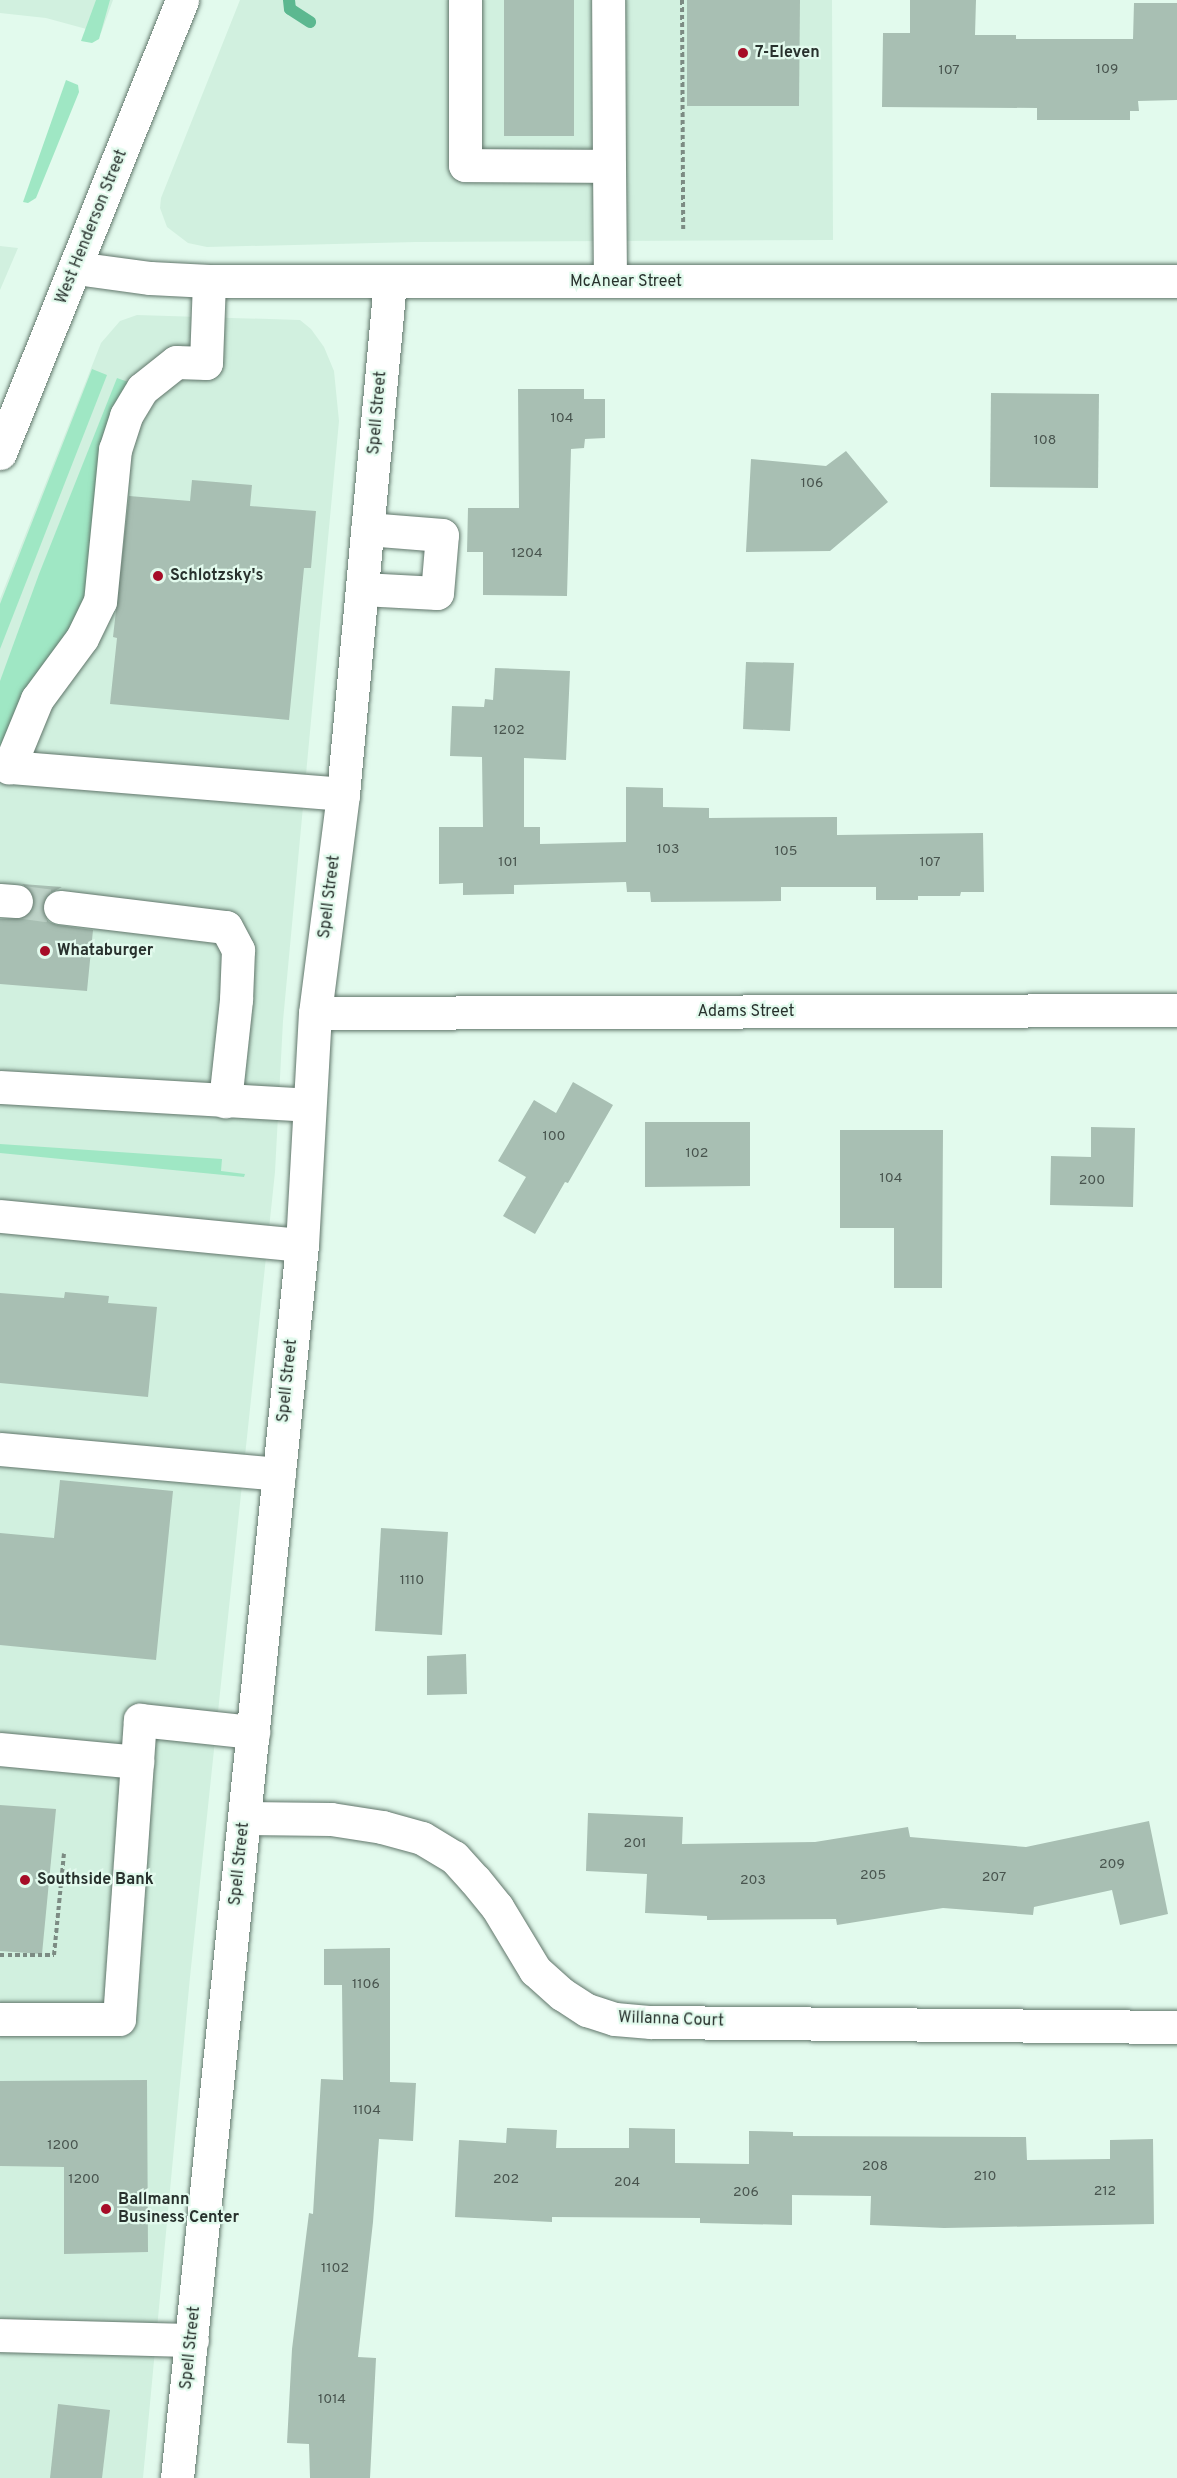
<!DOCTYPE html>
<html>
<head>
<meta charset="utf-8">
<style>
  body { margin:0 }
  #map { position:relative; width:1177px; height:2478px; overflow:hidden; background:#e2faed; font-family:Overpass,sans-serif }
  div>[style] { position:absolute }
  .built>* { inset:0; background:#d1f0df }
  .green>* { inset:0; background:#9fe7c4 }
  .stream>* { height:12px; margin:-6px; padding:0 6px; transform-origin:6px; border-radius:6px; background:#5cb890 }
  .building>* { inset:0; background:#a8bfb3 }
  .minor-tunnel>* { height:33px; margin-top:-16.5px; transform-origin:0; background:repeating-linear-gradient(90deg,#bdd2c7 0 33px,transparent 0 49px) }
  .path>* { height:4px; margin-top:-2px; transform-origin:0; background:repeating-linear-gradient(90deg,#7c8b83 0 4.5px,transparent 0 7.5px) }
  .roads { filter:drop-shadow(0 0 2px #61766b) drop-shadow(0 0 2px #61766b) }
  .minor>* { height:33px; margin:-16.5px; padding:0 16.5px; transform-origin:16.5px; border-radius:16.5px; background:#fff }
  .major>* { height:33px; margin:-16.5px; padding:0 16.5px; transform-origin:16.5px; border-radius:16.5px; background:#fff }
  .dots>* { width:16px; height:16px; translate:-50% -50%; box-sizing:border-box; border:3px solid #e2faed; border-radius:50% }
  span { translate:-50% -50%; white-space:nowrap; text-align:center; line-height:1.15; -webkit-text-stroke:4.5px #e2faed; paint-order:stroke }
  .number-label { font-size:14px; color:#48544e }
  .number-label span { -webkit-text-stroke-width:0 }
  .poi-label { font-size:16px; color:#28312d; font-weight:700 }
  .left { translate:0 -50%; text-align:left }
  .street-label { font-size:16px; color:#28312d }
</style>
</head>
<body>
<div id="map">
  <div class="built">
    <i style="clip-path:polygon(0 0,113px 0,101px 33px,46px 18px,0 13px)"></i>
    <i style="clip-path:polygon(240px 0,832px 0,833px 240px,416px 242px,207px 247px,188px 243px,167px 227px,160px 208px,161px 198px)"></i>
    <i style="clip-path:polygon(0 246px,18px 248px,0 290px)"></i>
    <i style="clip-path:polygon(137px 315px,300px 320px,311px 329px,324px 347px,334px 371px,339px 421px,283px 1021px,275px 1172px,190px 1977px,143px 2478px,0 2478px,0 599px,101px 343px,120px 321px)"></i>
  </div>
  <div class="green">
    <i style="clip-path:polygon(96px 0,110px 0,99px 39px,92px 43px,81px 41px)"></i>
    <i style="clip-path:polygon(66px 80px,78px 85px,79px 92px,36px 198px,28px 203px,23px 202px)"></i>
    <i style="clip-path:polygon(92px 369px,107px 375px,0 649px,0 604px)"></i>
    <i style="clip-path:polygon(117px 378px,131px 383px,90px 597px,0 746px,0 681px,39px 574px)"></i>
    <i style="clip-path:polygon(0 1144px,222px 1159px,221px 1171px,245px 1174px,244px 1177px,0 1153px)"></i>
  </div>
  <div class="stream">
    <i style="left:289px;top:0;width:9px;rotate:84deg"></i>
    <i style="left:290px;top:9px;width:24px;rotate:33deg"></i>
  </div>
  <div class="building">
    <i style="clip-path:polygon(504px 0,574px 0,574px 136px,504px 136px)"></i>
    <i style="clip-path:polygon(687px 0,800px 0,799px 106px,687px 106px)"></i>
    <i style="clip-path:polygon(910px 0,976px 0,975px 35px,1016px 35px,1016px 39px,1133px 39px,1134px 3px,1177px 3px,1177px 100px,1138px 101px,1139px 111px,1130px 111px,1130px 120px,1037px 120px,1037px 108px,882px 107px,883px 33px,910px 33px)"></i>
    <i style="clip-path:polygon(518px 389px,584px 389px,584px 399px,605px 399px,605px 438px,585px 439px,584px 448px,571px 449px,567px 596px,483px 595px,483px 552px,467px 552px,468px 508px,519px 508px)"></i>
    <i style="clip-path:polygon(991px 393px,1099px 394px,1098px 488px,990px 487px)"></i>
    <i style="clip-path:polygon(846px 451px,888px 502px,830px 551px,746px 552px,751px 459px,826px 466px)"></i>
    <i style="clip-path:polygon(192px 480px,252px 485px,250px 506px,316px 511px,311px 568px,304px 568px,289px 720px,110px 704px,117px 638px,113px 637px,129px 496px,190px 501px)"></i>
    <i style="clip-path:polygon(746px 662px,794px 663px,790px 731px,743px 729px)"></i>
    <i style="clip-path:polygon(495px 668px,570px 671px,566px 760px,524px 758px,524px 827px,540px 827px,540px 844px,626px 842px,626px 787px,663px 788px,663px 807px,709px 808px,709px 818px,837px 817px,837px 835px,983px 833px,984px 892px,961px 892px,960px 896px,918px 896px,918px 900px,876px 900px,876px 887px,781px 887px,781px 901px,651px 902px,650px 892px,627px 892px,626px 882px,514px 885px,514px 894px,463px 895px,463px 883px,439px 884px,439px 827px,483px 827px,482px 757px,450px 756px,452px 706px,484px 707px,485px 699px,493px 700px)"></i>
    <i style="clip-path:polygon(22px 884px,62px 887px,45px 896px,41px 905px,43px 915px,49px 922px,57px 925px,93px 930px,87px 991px,0 984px,0 919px,24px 918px,31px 912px,35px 903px,32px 892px)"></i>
    <i style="clip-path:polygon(573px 1082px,613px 1105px,568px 1183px,565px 1182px,535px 1234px,503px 1216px,526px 1177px,498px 1161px,534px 1100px,556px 1113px)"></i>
    <i style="clip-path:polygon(645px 1122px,750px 1122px,750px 1186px,645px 1187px)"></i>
    <i style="clip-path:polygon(1091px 1127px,1135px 1128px,1133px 1207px,1050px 1205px,1051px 1156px,1091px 1157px)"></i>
    <i style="clip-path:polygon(840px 1130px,943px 1130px,942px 1288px,894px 1288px,894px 1228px,840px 1228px)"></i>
    <i style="clip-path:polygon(65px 1292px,109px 1296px,108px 1303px,157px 1307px,148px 1397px,0 1383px,0 1293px,64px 1298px)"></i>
    <i style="clip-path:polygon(60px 1480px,173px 1491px,156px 1660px,0 1645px,0 1533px,54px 1538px)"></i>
    <i style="clip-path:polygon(381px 1528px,448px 1532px,442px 1635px,375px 1631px)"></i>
    <i style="clip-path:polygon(466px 1654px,467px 1694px,427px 1695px,427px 1656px)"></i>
    <i style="clip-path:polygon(0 1805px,56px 1809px,42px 1954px,0 1951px)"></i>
    <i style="clip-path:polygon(588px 1813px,683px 1817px,682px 1844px,815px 1842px,908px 1827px,910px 1837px,1026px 1847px,1149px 1821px,1168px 1914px,1120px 1925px,1112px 1890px,1034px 1907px,1033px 1915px,943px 1908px,837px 1925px,836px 1919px,707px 1920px,707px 1916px,645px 1913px,647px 1874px,586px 1871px)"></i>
    <i style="clip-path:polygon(390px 1948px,390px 2082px,416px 2083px,413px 2141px,379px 2139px,373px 2222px,358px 2357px,376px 2358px,370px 2478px,310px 2478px,309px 2444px,287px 2443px,292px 2349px,309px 2213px,313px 2214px,321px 2079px,343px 2080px,342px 1985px,324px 1985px,324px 1949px)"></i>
    <i style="clip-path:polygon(147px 2080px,148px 2252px,64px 2254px,64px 2167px,0 2166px,0 2081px)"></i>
    <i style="clip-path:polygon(507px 2128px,557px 2130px,556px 2148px,629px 2148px,629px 2128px,675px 2129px,675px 2163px,749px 2164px,749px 2131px,793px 2132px,793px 2136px,1026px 2137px,1027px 2160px,1110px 2159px,1110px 2140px,1153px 2139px,1154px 2224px,944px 2228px,870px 2225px,871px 2196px,792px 2195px,792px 2225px,700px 2223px,700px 2218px,552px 2217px,552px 2222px,455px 2217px,459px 2140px,506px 2143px)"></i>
    <i style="clip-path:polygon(58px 2404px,110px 2410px,102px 2478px,50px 2478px)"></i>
  </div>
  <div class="minor-tunnel">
    <i style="left:16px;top:901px;width:44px;rotate:7.8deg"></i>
  </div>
  <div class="path">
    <i style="left:682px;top:0;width:229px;rotate:89.7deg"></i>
    <i style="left:0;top:1955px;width:54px"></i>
    <i style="left:54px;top:1955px;width:102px;rotate:-84.4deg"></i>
  </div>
  <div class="roads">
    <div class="minor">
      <i style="left:465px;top:0;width:165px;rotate:90deg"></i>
      <i style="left:465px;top:165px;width:144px;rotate:0.4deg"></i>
      <i style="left:609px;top:166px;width:166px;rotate:-90.3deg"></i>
      <i style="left:609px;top:166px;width:115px;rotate:89.5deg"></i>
      <i style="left:76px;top:268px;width:75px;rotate:7.7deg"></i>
      <i style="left:150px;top:278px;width:59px;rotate:2.9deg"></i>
      <i style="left:209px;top:281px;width:968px"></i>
      <i style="left:209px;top:281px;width:82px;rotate:92.1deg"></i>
      <i style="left:206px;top:363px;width:30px;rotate:-178deg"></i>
      <i style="left:176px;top:362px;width:43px;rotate:141.5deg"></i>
      <i style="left:142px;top:389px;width:31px;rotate:121deg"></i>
      <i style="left:126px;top:416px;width:35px;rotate:108deg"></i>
      <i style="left:115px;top:449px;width:153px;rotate:95.6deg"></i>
      <i style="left:100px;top:601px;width:41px;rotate:115.9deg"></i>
      <i style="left:82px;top:638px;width:76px;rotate:126.4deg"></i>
      <i style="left:37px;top:699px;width:74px;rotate:112.4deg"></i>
      <i style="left:9px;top:767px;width:335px;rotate:4.6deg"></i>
      <i style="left:362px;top:589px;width:75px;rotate:3.1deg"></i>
      <i style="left:437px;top:593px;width:58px;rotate:-85.1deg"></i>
      <i style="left:442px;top:535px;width:75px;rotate:-175.4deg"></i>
      <i style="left:0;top:900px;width:16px;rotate:4deg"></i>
      <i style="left:60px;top:907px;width:167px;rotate:6.9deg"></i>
      <i style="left:226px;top:927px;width:26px;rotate:62deg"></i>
      <i style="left:238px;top:950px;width:50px;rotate:92.3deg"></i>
      <i style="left:236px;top:1000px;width:102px;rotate:96.2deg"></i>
      <i style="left:315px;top:1013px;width:862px;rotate:-0.2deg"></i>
      <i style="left:0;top:1087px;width:309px;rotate:3.3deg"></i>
      <i style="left:0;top:1216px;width:303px;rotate:5.5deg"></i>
      <i style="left:0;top:1449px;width:280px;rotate:5.1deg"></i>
      <i style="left:0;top:1749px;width:138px;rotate:5.4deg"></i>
      <i style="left:245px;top:1818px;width:86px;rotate:0.7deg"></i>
      <i style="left:331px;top:1819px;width:52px;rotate:8.9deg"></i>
      <i style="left:382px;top:1827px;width:41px;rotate:15.4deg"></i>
      <i style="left:422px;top:1838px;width:37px;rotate:31deg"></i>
      <i style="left:454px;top:1857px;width:31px;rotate:48deg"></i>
      <i style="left:475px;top:1880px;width:35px;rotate:51deg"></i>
      <i style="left:497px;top:1907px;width:74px;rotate:58.9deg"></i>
      <i style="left:535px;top:1970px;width:36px;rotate:42deg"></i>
      <i style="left:562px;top:1994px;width:30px;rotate:33deg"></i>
      <i style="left:587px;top:2010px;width:29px;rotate:18deg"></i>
      <i style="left:615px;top:2019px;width:36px;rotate:5deg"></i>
      <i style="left:651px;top:2022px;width:526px;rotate:0.54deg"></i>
      <i style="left:0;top:2019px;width:119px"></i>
      <i style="left:119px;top:2019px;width:300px;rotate:-86deg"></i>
      <i style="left:140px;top:1720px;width:114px;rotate:6.1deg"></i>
      <i style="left:0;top:2335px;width:192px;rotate:1.5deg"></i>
      <i style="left:177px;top:2478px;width:1239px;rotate:-84.21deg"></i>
      <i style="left:302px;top:1245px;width:232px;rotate:-86.8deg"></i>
      <i style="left:315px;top:1013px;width:221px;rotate:-82.7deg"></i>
      <i style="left:343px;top:794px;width:514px;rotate:-84.76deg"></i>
    </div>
    <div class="major">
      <i style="left:0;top:453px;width:488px;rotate:-68.1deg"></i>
    </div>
  </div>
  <div class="dots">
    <i style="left:743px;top:53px;background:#a60d27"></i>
    <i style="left:158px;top:576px;background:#a60d27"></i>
    <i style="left:45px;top:951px;background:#a60d27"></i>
    <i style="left:25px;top:1880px;background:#a60d27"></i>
    <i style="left:106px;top:2209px;background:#a60d27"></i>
  </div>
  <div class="number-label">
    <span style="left:1107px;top:70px">109</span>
    <span style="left:949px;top:71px">107</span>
    <span style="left:562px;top:419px">104</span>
    <span style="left:1045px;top:441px">108</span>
    <span style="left:812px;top:484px">106</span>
    <span style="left:527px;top:554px">1204</span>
    <span style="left:509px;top:731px">1202</span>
    <span style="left:668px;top:850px">103</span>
    <span style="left:786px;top:852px">105</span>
    <span style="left:508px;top:863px">101</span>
    <span style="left:930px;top:863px">107</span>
    <span style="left:554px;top:1137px">100</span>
    <span style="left:697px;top:1154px">102</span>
    <span style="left:891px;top:1179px">104</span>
    <span style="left:1092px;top:1181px">200</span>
    <span style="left:412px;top:1581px">1110</span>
    <span style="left:635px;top:1844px">201</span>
    <span style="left:1112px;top:1865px">209</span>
    <span style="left:873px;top:1876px">205</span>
    <span style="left:994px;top:1878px">207</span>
    <span style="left:753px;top:1881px">203</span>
    <span style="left:366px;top:1985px">1106</span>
    <span style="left:367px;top:2111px">1104</span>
    <span style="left:63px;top:2146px">1200</span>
    <span style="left:875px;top:2167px">208</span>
    <span style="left:985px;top:2177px">210</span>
    <span style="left:84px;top:2180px">1200</span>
    <span style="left:506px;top:2180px">202</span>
    <span style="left:627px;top:2183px">204</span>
    <span style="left:1105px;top:2192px">212</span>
    <span style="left:746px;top:2193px">206</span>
    <span style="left:335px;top:2269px">1102</span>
    <span style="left:332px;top:2400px">1014</span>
  </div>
  <div class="poi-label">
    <span class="left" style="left:755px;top:53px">7-Eleven</span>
    <span class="left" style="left:170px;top:576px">Schlotzsky's</span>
    <span class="left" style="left:57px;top:951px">Whataburger</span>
    <span class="left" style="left:37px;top:1880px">Southside Bank</span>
    <span class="left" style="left:118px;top:2209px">Ballmann<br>Business Center</span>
  </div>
  <div class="street-label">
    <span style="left:92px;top:227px;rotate:-68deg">West Henderson Street</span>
    <span style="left:626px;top:282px">McAnear Street</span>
    <span style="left:378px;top:413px;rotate:-85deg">Spell Street</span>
    <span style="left:330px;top:897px;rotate:-83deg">Spell Street</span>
    <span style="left:746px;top:1012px">Adams Street</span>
    <span style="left:288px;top:1381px;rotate:-84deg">Spell Street</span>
    <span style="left:240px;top:1864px;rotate:-84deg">Spell Street</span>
    <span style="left:671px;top:2020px;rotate:2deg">Willanna Court</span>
    <span style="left:191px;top:2348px;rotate:-84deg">Spell Street</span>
  </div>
</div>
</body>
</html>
